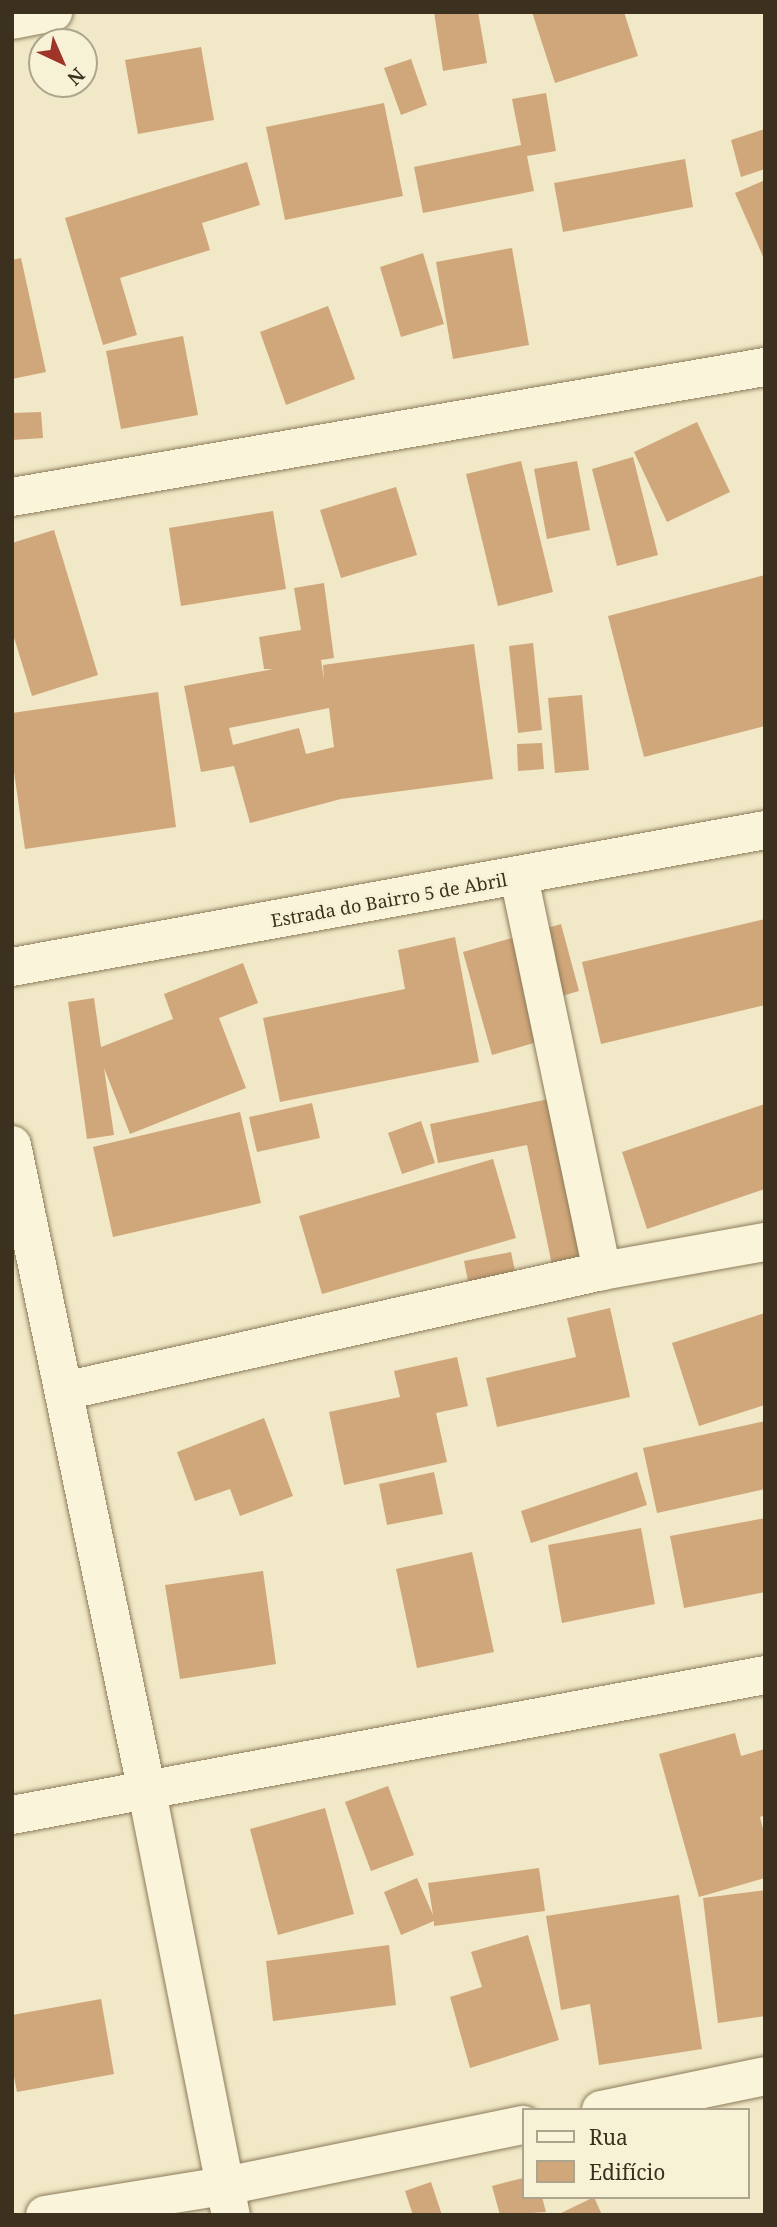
<!DOCTYPE html>
<html>
<head>
<meta charset="utf-8">
<style>
  body { margin:0 }
  #map { position:relative; width:777px; height:2227px; overflow:hidden; background:#f0e8c6; font-family:"Noto Serif",serif }
  div>[style] { position:absolute }
  .building>* { inset:0; background:#d0a77a }
  .roads { filter:drop-shadow(0 0 2px #8d7b5a) drop-shadow(0 0 2px #8d7b5a) }
  .minor>* { height:38px; margin:-19px; padding:0 19px; transform-origin:19px; border-radius:19px; background:#faf4da }
  span { translate:-50% -50%; white-space:nowrap; text-align:center; line-height:1.15; -webkit-text-stroke:6px #f7f1d6; paint-order:stroke }
  .street-label { font-size:18px; color:#3c301f }
  .frame { position:absolute; inset:0; border:14px solid #3c301f; pointer-events:none }
  .legend { position:absolute; left:522px; top:2108px; width:228px; height:91px; box-sizing:border-box; background:#f7f1d6; border:2px solid #aca48d; margin:0; padding:9px 12px; list-style:none; font-size:21px; color:#3c301f }
  .legend li { display:flex; align-items:center; gap:14px; height:35px }
  .legend b { width:35px; border:2px solid #aca48d }
  .north { position:absolute; left:28px; top:28px; width:70px; height:70px; box-sizing:border-box; background:#f7f1d6; border:2px solid #aca48d; border-radius:50%; rotate:136deg; font-size:19px; font-weight:700; line-height:28px; text-align:center; color:#3c301f }
  .north::after { content:''; display:block; margin:auto; width:24px; height:32px; background:#9f3428; clip-path:polygon(50% 0,100% 100%,50% 72%,0 100%) }
</style>
</head>
<body>
<div id="map">
  <div class="building">
    <i style="clip-path:polygon(434px 12px,478px 12px,487px 63px,443px 71px)"></i>
    <i style="clip-path:polygon(532px 12px,624px 12px,638px 56px,555px 83px)"></i>
    <i style="clip-path:polygon(201px 47px,214px 120px,138px 134px,125px 60px)"></i>
    <i style="clip-path:polygon(411px 59px,427px 105px,401px 115px,384px 68px)"></i>
    <i style="clip-path:polygon(546px 93px,556px 151px,527px 156px,534px 191px,423px 213px,414px 167px,521px 145px,512px 99px)"></i>
    <i style="clip-path:polygon(384px 103px,403px 196px,285px 220px,266px 127px)"></i>
    <i style="clip-path:polygon(765px 129px,765px 169px,741px 177px,731px 140px)"></i>
    <i style="clip-path:polygon(685px 159px,693px 207px,563px 232px,554px 183px)"></i>
    <i style="clip-path:polygon(247px 162px,260px 205px,202px 223px,210px 250px,120px 278px,137px 335px,103px 345px,65px 218px)"></i>
    <i style="clip-path:polygon(765px 180px,765px 261px,735px 193px)"></i>
    <i style="clip-path:polygon(512px 248px,529px 345px,453px 359px,436px 262px)"></i>
    <i style="clip-path:polygon(423px 253px,444px 324px,401px 337px,380px 267px)"></i>
    <i style="clip-path:polygon(21px 258px,46px 372px,12px 379px,12px 260px)"></i>
    <i style="clip-path:polygon(328px 306px,355px 379px,286px 405px,260px 332px)"></i>
    <i style="clip-path:polygon(183px 336px,198px 415px,121px 429px,106px 351px)"></i>
    <i style="clip-path:polygon(41px 412px,43px 438px,12px 440px,12px 413px)"></i>
    <i style="clip-path:polygon(697px 422px,730px 492px,667px 522px,634px 452px)"></i>
    <i style="clip-path:polygon(633px 457px,658px 555px,617px 566px,592px 469px)"></i>
    <i style="clip-path:polygon(521px 461px,553px 592px,498px 606px,466px 474px)"></i>
    <i style="clip-path:polygon(577px 461px,590px 530px,547px 539px,534px 469px)"></i>
    <i style="clip-path:polygon(396px 487px,417px 555px,341px 578px,320px 510px)"></i>
    <i style="clip-path:polygon(273px 511px,286px 589px,181px 606px,169px 528px)"></i>
    <i style="clip-path:polygon(54px 530px,98px 675px,32px 696px,12px 631px,12px 543px)"></i>
    <i style="clip-path:polygon(765px 575px,765px 726px,644px 757px,608px 616px)"></i>
    <i style="clip-path:polygon(evenodd,324px 583px,334px 658px,321px 660px,324px 680px,323px 665px,474px 644px,493px 779px,341px 799px,250px 823px,234px 766px,201px 772px,184px 686px,273px 669px,264px 669px,259px 637px,301px 630px,294px 588px,324px 583px,329px 708px,334px 747px,306px 754px,299px 728px,233px 745px,229px 728px,329px 708px)"></i>
    <i style="clip-path:polygon(533px 643px,542px 730px,518px 733px,509px 646px)"></i>
    <i style="clip-path:polygon(158px 692px,176px 827px,25px 849px,12px 758px,12px 713px)"></i>
    <i style="clip-path:polygon(582px 695px,589px 770px,555px 773px,548px 698px)"></i>
    <i style="clip-path:polygon(542px 743px,544px 769px,518px 771px,517px 744px)"></i>
    <i style="clip-path:polygon(765px 919px,765px 1005px,601px 1044px,582px 962px)"></i>
    <i style="clip-path:polygon(561px 924px,579px 991px,534px 1004px,544px 1040px,492px 1055px,463px 952px)"></i>
    <i style="clip-path:polygon(455px 937px,479px 1062px,280px 1102px,263px 1018px,405px 989px,398px 950px)"></i>
    <i style="clip-path:polygon(243px 963px,258px 1003px,219px 1018px,246px 1088px,130px 1134px,104px 1068px,114px 1135px,87px 1139px,68px 1002px,94px 998px,101px 1047px,173px 1019px,164px 994px)"></i>
    <i style="clip-path:polygon(549px 1099px,582px 1259px,552px 1265px,527px 1145px,438px 1163px,430px 1124px)"></i>
    <i style="clip-path:polygon(312px 1103px,320px 1138px,257px 1152px,249px 1117px)"></i>
    <i style="clip-path:polygon(765px 1104px,765px 1189px,647px 1229px,622px 1152px)"></i>
    <i style="clip-path:polygon(240px 1112px,261px 1203px,113px 1237px,93px 1147px)"></i>
    <i style="clip-path:polygon(421px 1121px,435px 1163px,402px 1174px,388px 1133px)"></i>
    <i style="clip-path:polygon(493px 1159px,516px 1238px,322px 1294px,299px 1216px)"></i>
    <i style="clip-path:polygon(511px 1252px,516px 1276px,469px 1286px,464px 1261px)"></i>
    <i style="clip-path:polygon(610px 1308px,630px 1397px,497px 1427px,486px 1378px,576px 1357px,567px 1318px)"></i>
    <i style="clip-path:polygon(765px 1313px,765px 1405px,699px 1426px,672px 1343px)"></i>
    <i style="clip-path:polygon(457px 1357px,468px 1406px,436px 1413px,447px 1462px,344px 1485px,329px 1412px,400px 1397px,394px 1371px)"></i>
    <i style="clip-path:polygon(264px 1418px,293px 1496px,240px 1516px,230px 1489px,195px 1501px,177px 1452px)"></i>
    <i style="clip-path:polygon(765px 1421px,765px 1489px,657px 1513px,643px 1448px)"></i>
    <i style="clip-path:polygon(434px 1472px,443px 1514px,387px 1525px,379px 1484px)"></i>
    <i style="clip-path:polygon(637px 1472px,647px 1505px,531px 1543px,521px 1511px)"></i>
    <i style="clip-path:polygon(765px 1518px,765px 1592px,684px 1608px,670px 1536px)"></i>
    <i style="clip-path:polygon(641px 1528px,655px 1604px,562px 1623px,548px 1545px)"></i>
    <i style="clip-path:polygon(472px 1552px,494px 1652px,417px 1668px,396px 1569px)"></i>
    <i style="clip-path:polygon(263px 1571px,276px 1664px,180px 1679px,165px 1585px)"></i>
    <i style="clip-path:polygon(735px 1733px,741px 1756px,765px 1749px,765px 1815px,760px 1817px,765px 1837px,765px 1878px,699px 1897px,659px 1754px)"></i>
    <i style="clip-path:polygon(388px 1786px,414px 1855px,371px 1871px,345px 1802px)"></i>
    <i style="clip-path:polygon(325px 1808px,354px 1914px,278px 1935px,250px 1829px)"></i>
    <i style="clip-path:polygon(539px 1868px,545px 1911px,434px 1926px,434px 1921px,401px 1935px,384px 1892px,417px 1878px,433px 1915px,428px 1883px)"></i>
    <i style="clip-path:polygon(765px 1890px,765px 2016px,718px 2023px,703px 1898px)"></i>
    <i style="clip-path:polygon(679px 1895px,702px 2049px,599px 2065px,590px 2004px,561px 2010px,546px 1916px)"></i>
    <i style="clip-path:polygon(528px 1935px,559px 2040px,470px 2068px,450px 1997px,482px 1987px,471px 1952px)"></i>
    <i style="clip-path:polygon(389px 1945px,396px 2005px,273px 2021px,266px 1961px)"></i>
    <i style="clip-path:polygon(101px 1999px,114px 2074px,17px 2092px,12px 2066px,12px 2015px)"></i>
    <i style="clip-path:polygon(523px 2178px,523px 2197px,542px 2197px,546px 2212px,500px 2215px,492px 2186px)"></i>
    <i style="clip-path:polygon(431px 2182px,442px 2215px,413px 2215px,405px 2191px)"></i>
    <i style="clip-path:polygon(594px 2197px,602px 2215px,557px 2215px)"></i>
  </div>
  <div class="roads">
    <div class="minor">
      <i style="left:12px;top:20px;width:42px;rotate:-11deg"></i>
      <i style="left:12px;top:497px;width:764px;rotate:-9.8deg"></i>
      <i style="left:519px;top:877px;width:403px;rotate:78.1deg"></i>
      <i style="left:12px;top:967px;width:765px;rotate:-10.31deg"></i>
      <i style="left:12px;top:1145px;width:661px;rotate:78.21deg"></i>
      <i style="left:147px;top:1792px;width:431px;rotate:78.8deg"></i>
      <i style="left:64px;top:1391px;width:551px;rotate:-12.57deg"></i>
      <i style="left:602px;top:1271px;width:166px;rotate:-10.1deg"></i>
      <i style="left:12px;top:1815px;width:766px;rotate:-10.53deg"></i>
      <i style="left:601px;top:2110px;width:167px;rotate:-11.7deg"></i>
      <i style="left:45px;top:2215px;width:182px;rotate:-9.2deg"></i>
      <i style="left:225px;top:2186px;width:304px;rotate:-11.6deg"></i>
    </div>
  </div>
  <div class="street-label">
    <span style="left:389px;top:900px;rotate:-10deg">Estrada do Bairro 5 de Abril</span>
  </div>
  <div class="frame"></div>
  <ul class="legend">
  <li><b style="height:9px;background:#faf4da"></b>Rua</li>
  <li><b style="height:19px;background:#d0a77a"></b>Edifício</li>
  </ul>
  <div class="north">N</div>
</div>
</body>
</html>
